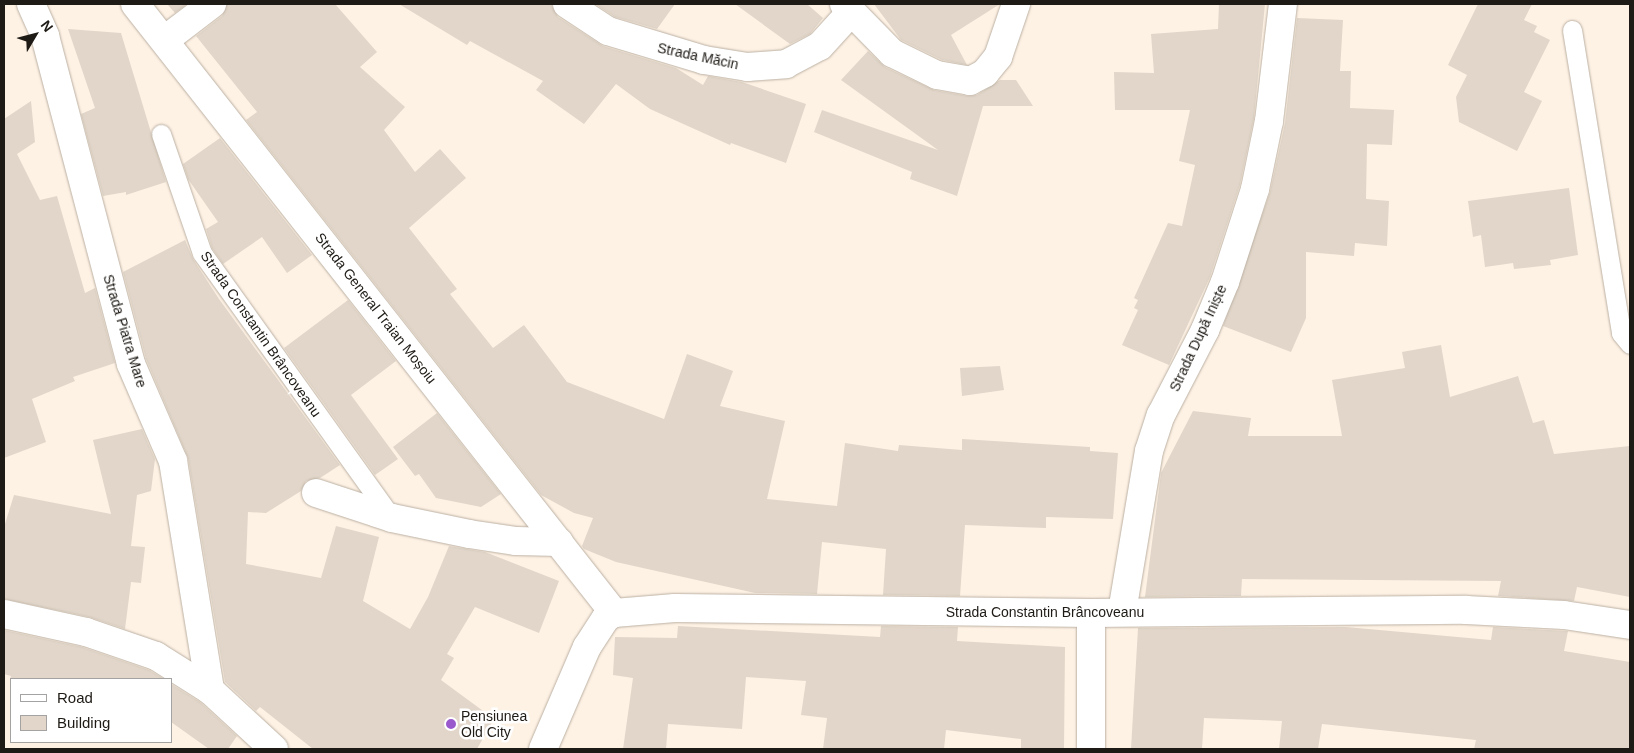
<!DOCTYPE html>
<html>
<head>
<meta charset="utf-8">
<style>
  body { margin:0 }
  #map { position:relative; width:1634px; height:753px; overflow:hidden; background:#fef2e5; font-family:Helvetica,sans-serif }
  div>[style] { position:absolute }
  .building>* { inset:0; background:#e1d6c9 }
  .roads { filter:drop-shadow(0 0 1px #bbb0a3) drop-shadow(0 0 1px #bbb0a3) }
  .lane>* { height:19px; margin:-9.5px; padding:0 9.5px; transform-origin:9.5px; border-radius:9.5px; background:#fff }
  .street>* { height:28px; margin:-14px; padding:0 14px; transform-origin:14px; border-radius:14px; background:#fff }
  .secondary>* { height:28px; margin:-14px; padding:0 14px; transform-origin:14px; border-radius:14px; background:#fff }
  .dots>* { width:14px; height:14px; translate:-50% -50%; box-sizing:border-box; border:2px solid #fff; border-radius:50% }
  span { translate:-50% -50%; white-space:nowrap; text-align:center; line-height:1.15; -webkit-text-stroke:5px #fff; paint-order:stroke }
  .street-label { font-size:14px; color:#1e1a15 }
  .poi-label { font-size:14px; color:#1e1a15 }
  .left { translate:0 -50%; text-align:left }
  .frame { position:absolute; inset:0; border:5px solid #1e1a15; pointer-events:none }
  .legend { position:absolute; left:10px; top:678px; width:162px; height:65px; box-sizing:border-box; background:#fff; border:1px solid #a5a3a1; margin:0; padding:6px 9px; list-style:none; font-size:15px; color:#1e1a15 }
  .legend li { display:flex; align-items:center; gap:10px; height:25px }
  .legend b { width:25px; border:1px solid #a5a3a1 }
  .north { position:absolute; left:10px; top:10px; width:50px; height:50px; -webkit-text-stroke:4px #fff; paint-order:stroke; rotate:53deg; font-size:14px; font-weight:700; line-height:20px; text-align:center; color:#1e1a15 }
  .north::after { content:''; display:block; margin:auto; width:18px; height:22px; background:#1e1a15; clip-path:polygon(50% 0,100% 100%,50% 72%,0 100%) }
</style>
</head>
<body>
<div id="map">
  <div class="building">
    <i style="clip-path:polygon(167px 4px,187px 4px,175px 13px)"></i>
    <i style="clip-path:polygon(227px 4px,335px 4px,377px 52px,360px 67px,405px 107px,384px 130px,415px 172px,440px 149px,466px 178px,409px 228px,457px 289px,450px 294px,493px 348px,524px 325px,567px 382px,664px 419px,687px 354px,733px 371px,720px 406px,785px 421px,767px 499px,837px 506px,845px 443px,898px 451px,899px 445px,962px 450px,962px 439px,1090px 447px,1090px 451px,1118px 453px,1113px 519px,1046px 517px,1046px 528px,965px 525px,960px 596px,883px 595px,886px 549px,822px 542px,817px 594px,755px 593px,616px 562px,584px 549px,582px 546px,593px 518px,574px 513px,541px 495px,246px 120px,257px 112px,196px 36px,222px 16px)"></i>
    <i style="clip-path:polygon(399px 4px,551px 4px,558px 17px,603px 46px,676px 68px,703px 85px,708px 76px,742px 82px,806px 104px,786px 163px,731px 143px,730px 145px,650px 109px,616px 84px,584px 124px,536px 90px,543px 81px,470px 41px,467px 45px)"></i>
    <i style="clip-path:polygon(595px 4px,675px 4px,657px 29px,615px 17px)"></i>
    <i style="clip-path:polygon(735px 4px,807px 4px,823px 18px,810px 34px,790px 44px)"></i>
    <i style="clip-path:polygon(874px 4px,1000px 4px,951px 35px,967px 65px,942px 60px,901px 40px)"></i>
    <i style="clip-path:polygon(1219px 4px,1265px 4px,1254px 118px,1240px 185px,1210px 277px,1169px 365px,1122px 345px,1138px 310px,1134px 308px,1138px 300px,1134px 298px,1168px 223px,1182px 226px,1195px 165px,1179px 161px,1190px 110px,1115px 110px,1114px 72px,1154px 73px,1151px 34px,1218px 29px)"></i>
    <i style="clip-path:polygon(1478px 4px,1532px 4px,1524px 20px,1537px 26px,1534px 32px,1550px 40px,1524px 92px,1542px 101px,1517px 151px,1459px 122px,1456px 97px,1467px 75px,1448px 65px)"></i>
    <i style="clip-path:polygon(1297px 18px,1343px 20px,1340px 71px,1351px 71px,1350px 108px,1394px 110px,1392px 145px,1367px 144px,1366px 199px,1389px 201px,1387px 246px,1355px 243px,1354px 256px,1306px 252px,1306px 318px,1291px 352px,1223px 326px,1270px 192px,1285px 123px)"></i>
    <i style="clip-path:polygon(68px 29px,121px 33px,166px 182px,126px 195px,126px 192px,103px 196px,81px 114px,95px 108px)"></i>
    <i style="clip-path:polygon(868px 51px,885px 67px,934px 90px,968px 96px,977px 95px,1000px 80px,1016px 80px,1033px 106px,983px 106px,957px 196px,910px 179px,912px 172px,814px 132px,822px 110px,938px 150px,841px 80px)"></i>
    <i style="clip-path:polygon(31px 101px,35px 142px,17px 154px,40px 200px,57px 196px,85px 293px,95px 288px,115px 363px,73px 377px,75px 381px,32px 399px,46px 442px,4px 458px,4px 119px)"></i>
    <i style="clip-path:polygon(220px 138px,312px 255px,287px 273px,262px 237px,223px 264px,212px 248px,206px 229px,218px 222px,188px 179px,183px 164px)"></i>
    <i style="clip-path:polygon(1569px 188px,1578px 255px,1550px 260px,1551px 265px,1514px 269px,1513px 263px,1485px 267px,1481px 235px,1473px 237px,1468px 201px)"></i>
    <i style="clip-path:polygon(185px 240px,193px 259px,219px 299px,340px 465px,320px 478px,306px 481px,301px 491px,266px 513px,248px 512px,246px 564px,321px 578px,336px 526px,379px 537px,363px 601px,410px 629px,428px 597px,449px 546px,485px 552px,559px 581px,539px 633px,475px 607px,447px 654px,454px 658px,441px 680px,494px 719px,477px 749px,313px 749px,260px 707px,256px 711px,225px 682px,188px 458px,146px 359px,123px 272px)"></i>
    <i style="clip-path:polygon(348px 300px,396px 361px,351px 395px,398px 459px,375px 475px,284px 348px)"></i>
    <i style="clip-path:polygon(1441px 345px,1450px 397px,1518px 376px,1533px 423px,1544px 420px,1554px 454px,1630px 446px,1630px 597px,1577px 587px,1574px 601px,1498px 596px,1501px 581px,1242px 579px,1241px 596px,1145px 597px,1161px 473px,1193px 411px,1251px 418px,1248px 436px,1342px 436px,1332px 380px,1405px 368px,1402px 352px)"></i>
    <i style="clip-path:polygon(1000px 366px,1004px 390px,962px 396px,960px 368px)"></i>
    <i style="clip-path:polygon(437px 413px,501px 494px,481px 507px,436px 498px,419px 474px,415px 476px,393px 447px)"></i>
    <i style="clip-path:polygon(142px 429px,155px 459px,151px 491px,137px 495px,131px 546px,145px 547px,141px 583px,131px 582px,125px 629px,89px 617px,4px 599px,4px 527px,14px 495px,111px 514px,93px 440px)"></i>
    <i style="clip-path:polygon(678px 626px,880px 637px,881px 626px,958px 627px,957px 641px,1065px 647px,1064px 749px,1021px 749px,1021px 739px,946px 730px,944px 749px,823px 749px,827px 718px,801px 715px,806px 681px,746px 677px,742px 729px,668px 724px,666px 749px,623px 749px,633px 678px,613px 675px,615px 637px,677px 638px)"></i>
    <i style="clip-path:polygon(1346px 627px,1491px 640px,1493px 627px,1568px 631px,1564px 651px,1630px 662px,1630px 749px,1474px 749px,1476px 740px,1322px 724px,1318px 749px,1279px 749px,1282px 721px,1204px 718px,1202px 749px,1131px 749px,1138px 628px)"></i>
    <i style="clip-path:polygon(4px 630px,82px 647px,149px 670px,164px 679px,10px 679px,11px 676px,4px 674px)"></i>
    <i style="clip-path:polygon(171px 684px,200px 702px,237px 736px,228px 749px,209px 749px,171px 722px)"></i>
  </div>
  <div class="roads">
    <div class="lane">
      <i style="left:1572px;top:30px;width:307px;rotate:80.8deg"></i>
      <i style="left:1621px;top:333px;width:14px;rotate:51deg"></i>
      <i style="left:161px;top:134px;width:126px;rotate:71deg"></i>
      <i style="left:202px;top:253px;width:326px;rotate:54.4deg"></i>
    </div>
    <div class="street">
      <i style="left:31px;top:4px;width:35px;rotate:66deg"></i>
      <i style="left:45px;top:36px;width:339px;rotate:75.3deg"></i>
      <i style="left:131px;top:364px;width:106px;rotate:66.6deg"></i>
      <i style="left:173px;top:461px;width:232px;rotate:80.8deg"></i>
      <i style="left:135px;top:4px;width:775px;rotate:51.81deg"></i>
      <i style="left:567px;top:4px;width:49px;rotate:33.4deg"></i>
      <i style="left:608px;top:31px;width:100px;rotate:16.8deg"></i>
      <i style="left:704px;top:60px;width:44px;rotate:9.2deg"></i>
      <i style="left:747px;top:67px;width:39px;rotate:-4deg"></i>
      <i style="left:786px;top:64px;width:38px;rotate:-28deg"></i>
      <i style="left:820px;top:46px;width:46px;rotate:-47.6deg"></i>
      <i style="left:844px;top:4px;width:69px;rotate:45.6deg"></i>
      <i style="left:892px;top:53px;width:50px;rotate:26.1deg"></i>
      <i style="left:937px;top:75px;width:34px;rotate:10deg"></i>
      <i style="left:970px;top:81px;width:17px;rotate:-28deg"></i>
      <i style="left:985px;top:73px;width:21px;rotate:-51deg"></i>
      <i style="left:998px;top:57px;width:56px;rotate:-71.2deg"></i>
      <i style="left:166px;top:39px;width:58px;rotate:-37.3deg"></i>
      <i style="left:316px;top:493px;width:80px;rotate:18.2deg"></i>
      <i style="left:392px;top:518px;width:79px;rotate:11.7deg"></i>
      <i style="left:469px;top:534px;width:48px;rotate:8.5deg"></i>
      <i style="left:516px;top:541px;width:43px;rotate:1.3deg"></i>
      <i style="left:1122px;top:612px;width:163px;rotate:-80.5deg"></i>
      <i style="left:1149px;top:451px;width:38px;rotate:-72deg"></i>
      <i style="left:1161px;top:415px;width:96px;rotate:-62.6deg"></i>
      <i style="left:1205px;top:330px;width:52px;rotate:-67.4deg"></i>
      <i style="left:1225px;top:282px;width:98px;rotate:-72.1deg"></i>
      <i style="left:1255px;top:189px;width:69px;rotate:-78.4deg"></i>
      <i style="left:1269px;top:121px;width:118px;rotate:-83.2deg"></i>
      <i style="left:4px;top:614px;width:84px;rotate:12.4deg"></i>
      <i style="left:86px;top:632px;width:74px;rotate:18.9deg"></i>
      <i style="left:156px;top:656px;width:64px;rotate:32.2deg"></i>
      <i style="left:210px;top:690px;width:87px;rotate:42.7deg"></i>
      <i style="left:1091px;top:749px;width:136px;rotate:-90deg"></i>
    </div>
    <div class="secondary">
      <i style="left:543px;top:749px;width:111px;rotate:-66.7deg"></i>
      <i style="left:587px;top:647px;width:35px;rotate:-57deg"></i>
      <i style="left:606px;top:618px;width:9px;rotate:-32deg"></i>
      <i style="left:614px;top:613px;width:61px;rotate:-4.7deg"></i>
      <i style="left:675px;top:608px;width:416px;rotate:0.7deg"></i>
      <i style="left:1091px;top:613px;width:375px;rotate:-0.5deg"></i>
      <i style="left:1466px;top:610px;width:98px;rotate:2.9deg"></i>
      <i style="left:1564px;top:615px;width:67px;rotate:8.6deg"></i>
    </div>
  </div>
  <div class="dots">
    <i style="left:451px;top:724px;background:#9a58cd"></i>
  </div>
  <div class="street-label">
    <span style="left:698px;top:56px;rotate:12deg">Strada Măcin</span>
    <span style="left:376px;top:308px;rotate:52deg">Strada General Traian Moșoiu</span>
    <span style="left:125px;top:331px;rotate:73deg">Strada Piatra Mare</span>
    <span style="left:261px;top:334px;rotate:55deg">Strada Constantin Brâncoveanu</span>
    <span style="left:1198px;top:338px;rotate:-65deg">Strada După Iniște</span>
    <span style="left:1045px;top:612px">Strada Constantin Brâncoveanu</span>
  </div>
  <div class="poi-label">
    <span class="left" style="left:461px;top:724px">Pensiunea<br>Old City</span>
  </div>
  <div class="frame"></div>
  <ul class="legend">
  <li><b style="height:6px;background:#fff"></b>Road</li>
  <li><b style="height:14px;background:#e1d6c9"></b>Building</li>
  </ul>
  <div class="north">N</div>
</div>
</body>
</html>
